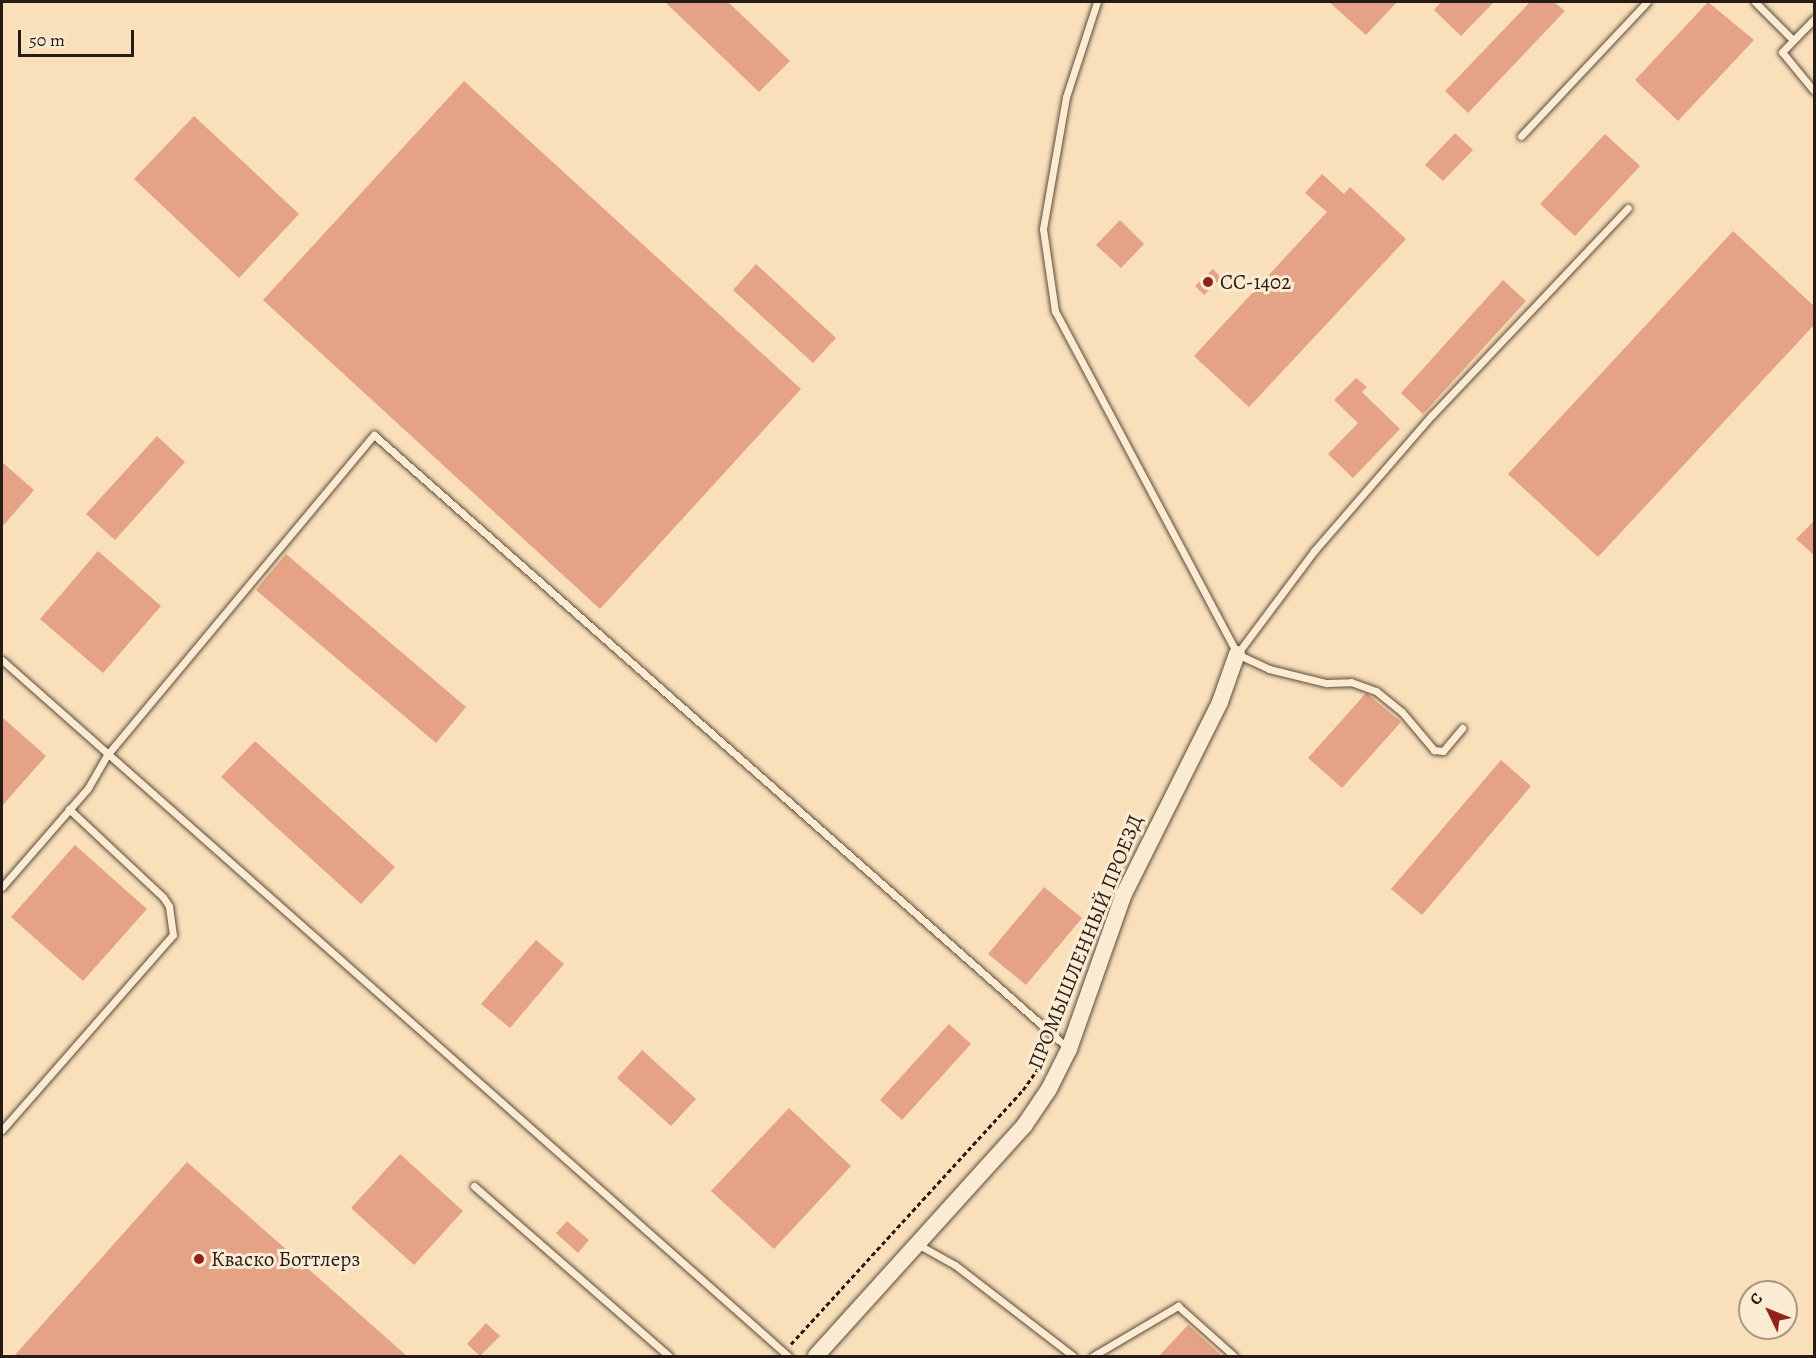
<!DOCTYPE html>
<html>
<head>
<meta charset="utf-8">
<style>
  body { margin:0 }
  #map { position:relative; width:1816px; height:1358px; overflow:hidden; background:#f9e0bb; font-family:Alegreya,serif }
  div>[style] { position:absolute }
  .building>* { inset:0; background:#e5a286 }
  .path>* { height:3px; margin-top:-1.5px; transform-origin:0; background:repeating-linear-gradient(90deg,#271b15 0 4.5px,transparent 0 7.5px) }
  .roads { filter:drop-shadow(0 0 2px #5c4c3e) drop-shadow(0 0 2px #5c4c3e) }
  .service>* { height:7px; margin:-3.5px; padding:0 3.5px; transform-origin:3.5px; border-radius:3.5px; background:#fbebd3 }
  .tertiary>* { height:16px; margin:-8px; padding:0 8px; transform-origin:8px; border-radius:8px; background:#fbebd3 }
  .dots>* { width:16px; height:16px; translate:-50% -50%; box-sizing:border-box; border:3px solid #fbebd3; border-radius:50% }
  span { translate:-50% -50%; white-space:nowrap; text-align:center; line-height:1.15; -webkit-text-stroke:6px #fbebd3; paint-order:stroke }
  .poi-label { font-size:21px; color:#271b15 }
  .left { translate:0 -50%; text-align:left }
  .street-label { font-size:21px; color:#271b15 }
  .frame { position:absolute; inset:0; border:3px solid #271b15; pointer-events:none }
  .north { position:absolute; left:1738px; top:1280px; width:60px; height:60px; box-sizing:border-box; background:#fbebd3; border:2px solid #a69887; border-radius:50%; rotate:313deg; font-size:16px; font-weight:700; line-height:24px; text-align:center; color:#271b15 }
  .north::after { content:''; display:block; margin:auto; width:21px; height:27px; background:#8f2418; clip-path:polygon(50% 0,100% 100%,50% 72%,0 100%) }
  .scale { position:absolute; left:18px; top:30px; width:116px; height:27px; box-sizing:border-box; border:3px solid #271b15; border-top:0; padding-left:8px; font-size:18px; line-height:21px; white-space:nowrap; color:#271b15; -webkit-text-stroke:4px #fbebd3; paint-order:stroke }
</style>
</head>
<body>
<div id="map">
  <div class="building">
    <i style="clip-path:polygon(665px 2px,728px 2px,790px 61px,759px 92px)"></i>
    <i style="clip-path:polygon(1329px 2px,1397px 2px,1366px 35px)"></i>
    <i style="clip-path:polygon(1441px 2px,1494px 2px,1461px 36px,1434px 10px)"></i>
    <i style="clip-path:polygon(1530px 2px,1554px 2px,1565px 11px,1468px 113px,1445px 91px)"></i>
    <i style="clip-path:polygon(1708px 2px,1754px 40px,1678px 121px,1635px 80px)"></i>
    <i style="clip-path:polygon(464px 81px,801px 389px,600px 609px,263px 300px)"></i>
    <i style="clip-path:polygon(194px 116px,299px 214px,239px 278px,134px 179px)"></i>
    <i style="clip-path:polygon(1455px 133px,1473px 150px,1443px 181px,1425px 165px)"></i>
    <i style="clip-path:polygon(1605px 134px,1640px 166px,1575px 236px,1540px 204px)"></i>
    <i style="clip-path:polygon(1322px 174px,1344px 194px,1350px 187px,1406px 239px,1249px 407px,1194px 356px,1327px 212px,1305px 193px)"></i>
    <i style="clip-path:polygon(1120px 220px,1144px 244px,1121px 268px,1096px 245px)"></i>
    <i style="clip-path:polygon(1733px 231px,1815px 307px,1815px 324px,1598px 557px,1508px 474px)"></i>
    <i style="clip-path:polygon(756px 264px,836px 338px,813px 363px,733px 290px)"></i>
    <i style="clip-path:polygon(1213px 269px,1221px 278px,1204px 295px,1195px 286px)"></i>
    <i style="clip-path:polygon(1503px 280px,1526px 301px,1423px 414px,1401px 393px)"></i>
    <i style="clip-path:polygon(1356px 378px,1367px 387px,1362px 392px,1400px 429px,1353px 478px,1328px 454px,1358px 423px,1334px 400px)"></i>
    <i style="clip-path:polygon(157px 436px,185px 462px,115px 540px,86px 514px)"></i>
    <i style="clip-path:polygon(2px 462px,34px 490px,2px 527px)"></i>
    <i style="clip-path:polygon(1815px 520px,1815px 556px,1796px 539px)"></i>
    <i style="clip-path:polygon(98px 551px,161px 606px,103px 673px,40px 619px)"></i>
    <i style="clip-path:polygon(286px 554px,466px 707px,436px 743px,256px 590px)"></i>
    <i style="clip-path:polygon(1366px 693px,1401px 722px,1342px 788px,1308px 758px)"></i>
    <i style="clip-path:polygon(2px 717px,46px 756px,2px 806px)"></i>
    <i style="clip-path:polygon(255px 741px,395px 867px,361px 904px,221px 777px)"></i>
    <i style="clip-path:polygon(1501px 760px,1531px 786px,1422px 915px,1391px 889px)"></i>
    <i style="clip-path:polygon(75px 845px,147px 909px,83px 981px,11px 917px)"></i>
    <i style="clip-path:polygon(1044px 887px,1082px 918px,1026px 985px,988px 954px)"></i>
    <i style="clip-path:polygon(536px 940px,564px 964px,510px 1028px,481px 1004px)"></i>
    <i style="clip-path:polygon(949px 1024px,971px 1044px,902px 1120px,880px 1100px)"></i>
    <i style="clip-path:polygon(642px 1050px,696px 1099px,671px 1126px,617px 1078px)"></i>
    <i style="clip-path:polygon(789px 1108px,851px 1166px,774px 1249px,711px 1191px)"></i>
    <i style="clip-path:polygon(400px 1154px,463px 1211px,414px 1265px,351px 1208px)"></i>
    <i style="clip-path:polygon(187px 1162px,407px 1356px,14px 1356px)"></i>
    <i style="clip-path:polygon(567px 1221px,589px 1240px,578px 1253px,556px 1233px)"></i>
    <i style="clip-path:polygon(486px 1323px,500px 1336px,480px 1356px,467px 1344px)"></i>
    <i style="clip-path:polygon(1188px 1325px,1222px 1356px,1159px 1356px)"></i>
  </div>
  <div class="path">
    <i style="left:791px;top:1344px;width:344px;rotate:-47.6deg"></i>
    <i style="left:1023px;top:1090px;width:24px;rotate:-55deg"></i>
    <i style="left:1037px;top:1070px;width:30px;rotate:-70deg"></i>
  </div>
  <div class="roads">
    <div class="service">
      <i style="left:1097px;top:2px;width:100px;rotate:108.1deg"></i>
      <i style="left:1066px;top:97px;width:134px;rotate:99.9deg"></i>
      <i style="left:1043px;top:229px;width:83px;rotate:81.7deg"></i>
      <i style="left:1055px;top:311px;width:388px;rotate:62deg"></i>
      <i style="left:1237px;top:654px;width:35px;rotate:25deg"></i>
      <i style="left:1269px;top:669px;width:59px;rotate:13.8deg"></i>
      <i style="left:1326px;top:683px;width:25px;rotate:-2deg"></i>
      <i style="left:1351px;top:682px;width:27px;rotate:20deg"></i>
      <i style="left:1376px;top:691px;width:33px;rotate:39deg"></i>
      <i style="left:1402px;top:712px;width:50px;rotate:49.9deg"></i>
      <i style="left:1434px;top:750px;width:9px;rotate:6deg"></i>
      <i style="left:1443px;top:751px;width:30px;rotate:-50deg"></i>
      <i style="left:1755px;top:2px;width:52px;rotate:45deg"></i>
      <i style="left:1814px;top:19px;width:46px;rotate:134.1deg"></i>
      <i style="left:1782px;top:52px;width:50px;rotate:50.6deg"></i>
      <i style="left:1521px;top:136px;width:184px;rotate:-46.8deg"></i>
      <i style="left:1237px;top:654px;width:129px;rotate:-53.2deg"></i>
      <i style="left:1314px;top:551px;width:180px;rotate:-49.1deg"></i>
      <i style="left:1432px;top:415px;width:285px;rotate:-46.6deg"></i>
      <i style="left:2px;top:660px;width:1050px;rotate:41.52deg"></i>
      <i style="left:2px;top:887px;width:131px;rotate:-49deg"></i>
      <i style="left:88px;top:788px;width:38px;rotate:-60deg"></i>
      <i style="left:107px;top:755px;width:417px;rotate:-50.2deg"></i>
      <i style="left:374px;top:435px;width:927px;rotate:41.46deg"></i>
      <i style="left:2px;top:1130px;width:259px;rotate:-48.8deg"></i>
      <i style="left:173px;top:935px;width:29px;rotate:-98deg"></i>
      <i style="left:169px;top:906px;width:11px;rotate:-124deg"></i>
      <i style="left:163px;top:897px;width:129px;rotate:-136.9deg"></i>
      <i style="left:474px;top:1186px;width:259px;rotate:41.1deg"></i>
      <i style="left:919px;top:1245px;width:41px;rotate:29.1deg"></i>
      <i style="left:955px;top:1265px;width:149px;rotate:37.6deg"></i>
      <i style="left:1093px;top:1356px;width:99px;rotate:-30.5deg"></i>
      <i style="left:1178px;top:1306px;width:75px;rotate:41.8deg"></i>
    </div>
    <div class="tertiary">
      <i style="left:816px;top:1356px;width:310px;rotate:-47.9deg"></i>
      <i style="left:1024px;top:1126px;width:45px;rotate:-56deg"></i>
      <i style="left:1049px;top:1089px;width:45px;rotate:-63.4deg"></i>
      <i style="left:1069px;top:1049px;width:164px;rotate:-70.5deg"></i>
      <i style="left:1124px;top:894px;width:215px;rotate:-63.4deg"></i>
      <i style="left:1220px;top:702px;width:51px;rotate:-70.5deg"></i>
    </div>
  </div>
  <div class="dots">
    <i style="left:1208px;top:282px;background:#8f2418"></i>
    <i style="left:199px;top:1259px;background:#8f2418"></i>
  </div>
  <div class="poi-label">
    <span class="left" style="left:1220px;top:282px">СС-1402</span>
    <span class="left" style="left:211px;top:1259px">Кваско Боттлерз</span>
  </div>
  <div class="street-label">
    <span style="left:1085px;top:942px;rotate:-68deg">ПРОМЫШЛЕННЫЙ ПРОЕЗД</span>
  </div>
  <div class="frame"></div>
  <div class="north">С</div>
  <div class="scale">50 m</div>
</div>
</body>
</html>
